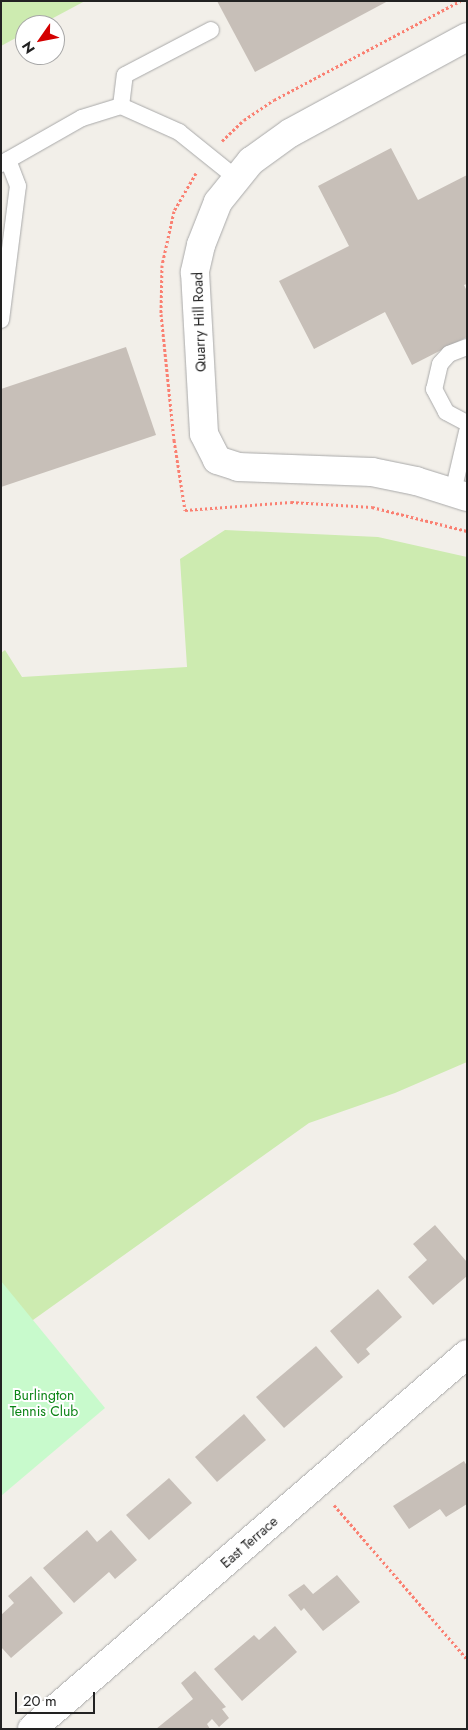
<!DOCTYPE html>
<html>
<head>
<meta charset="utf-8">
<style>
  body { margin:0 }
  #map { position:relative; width:468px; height:1730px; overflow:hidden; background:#f2efe9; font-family:Jost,sans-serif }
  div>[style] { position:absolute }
  .grass>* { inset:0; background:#cdebb0 }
  .park>* { inset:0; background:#c8facc }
  .building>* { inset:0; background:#c7bfb8 }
  .path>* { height:3px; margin-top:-1.5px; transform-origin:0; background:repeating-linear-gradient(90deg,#fa8072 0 2.5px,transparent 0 5px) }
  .roads { filter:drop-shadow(0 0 1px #a9a9a9) drop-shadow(0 0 1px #a9a9a9) }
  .service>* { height:16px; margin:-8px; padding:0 8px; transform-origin:8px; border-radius:8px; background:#fff }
  .minor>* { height:28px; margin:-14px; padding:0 14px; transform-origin:14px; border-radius:14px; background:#fff }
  span { translate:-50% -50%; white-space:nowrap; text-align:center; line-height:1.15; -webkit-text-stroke:4px #fff; paint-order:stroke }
  .street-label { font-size:14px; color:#222 }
  .park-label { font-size:14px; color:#0c8416 }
  .frame { position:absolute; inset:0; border:2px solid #222; pointer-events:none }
  .north { position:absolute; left:15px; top:15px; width:50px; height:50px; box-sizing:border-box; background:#fff; border:1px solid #a7a7a7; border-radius:50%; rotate:237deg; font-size:14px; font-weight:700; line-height:20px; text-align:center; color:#222 }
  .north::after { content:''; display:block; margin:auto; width:18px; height:22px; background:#d40000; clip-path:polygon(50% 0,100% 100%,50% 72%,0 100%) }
  .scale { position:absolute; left:15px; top:1692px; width:80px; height:22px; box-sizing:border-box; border:2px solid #222; border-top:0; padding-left:6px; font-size:15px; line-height:18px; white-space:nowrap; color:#222; -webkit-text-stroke:4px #fff; paint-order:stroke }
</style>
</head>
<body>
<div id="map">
  <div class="grass">
    <i style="clip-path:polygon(1px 1px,85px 1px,40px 25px,25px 25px,25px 33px,1px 46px)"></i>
    <i style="clip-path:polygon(225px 530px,378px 537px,467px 557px,467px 1062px,395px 1093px,309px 1123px,33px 1320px,1px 1335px,1px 653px,5px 650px,22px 677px,187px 667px,180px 559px)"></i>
  </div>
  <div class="park">
    <i style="clip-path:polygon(1px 1281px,105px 1408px,1px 1496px)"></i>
  </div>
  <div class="building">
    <i style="clip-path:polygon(217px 1px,388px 1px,255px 72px)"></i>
    <i style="clip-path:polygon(391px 148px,418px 200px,467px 175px,467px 284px,464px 285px,467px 291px,467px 337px,412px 365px,385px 312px,314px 349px,279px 281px,349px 246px,318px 186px)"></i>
    <i style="clip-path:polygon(126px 347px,156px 435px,1px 487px,1px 389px)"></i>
    <i style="clip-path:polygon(435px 1225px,467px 1262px,467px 1276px,433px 1305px,408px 1277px,427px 1260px,413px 1244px)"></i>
    <i style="clip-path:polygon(378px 1289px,402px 1317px,366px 1349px,370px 1354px,358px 1364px,330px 1331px)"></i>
    <i style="clip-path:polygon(316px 1346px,343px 1377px,284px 1428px,256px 1397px)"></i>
    <i style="clip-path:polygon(244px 1414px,266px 1440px,217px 1482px,195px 1457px)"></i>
    <i style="clip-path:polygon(464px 1461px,467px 1466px,467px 1504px,446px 1517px,440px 1509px,409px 1529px,393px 1506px)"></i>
    <i style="clip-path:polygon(169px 1478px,192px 1503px,149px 1540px,126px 1515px)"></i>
    <i style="clip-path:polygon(87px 1530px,97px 1542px,111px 1530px,137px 1560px,115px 1579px,109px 1572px,74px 1603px,43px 1568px)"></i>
    <i style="clip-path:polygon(337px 1575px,360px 1602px,323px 1631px,304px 1608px,301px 1611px,288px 1595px,304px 1584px,313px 1594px)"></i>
    <i style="clip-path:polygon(31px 1576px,63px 1613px,11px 1658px,1px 1647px,1px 1615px,14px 1603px,8px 1596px)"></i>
    <i style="clip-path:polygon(275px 1626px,297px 1652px,242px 1701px,214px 1669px,254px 1635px,259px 1640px)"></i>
    <i style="clip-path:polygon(195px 1671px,226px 1707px,222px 1709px,229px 1718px,219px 1727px,212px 1719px,207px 1724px,210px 1729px,156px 1729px,193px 1699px,181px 1683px)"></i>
  </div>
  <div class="path">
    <i style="left:222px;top:141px;width:30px;rotate:-44deg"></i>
    <i style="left:244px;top:120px;width:36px;rotate:-34deg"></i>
    <i style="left:274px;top:100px;width:211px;rotate:-28deg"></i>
    <i style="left:196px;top:173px;width:44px;rotate:120.1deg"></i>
    <i style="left:174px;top:211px;width:55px;rotate:102.5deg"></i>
    <i style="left:162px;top:265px;width:49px;rotate:91.2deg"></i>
    <i style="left:161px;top:314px;width:127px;rotate:84.1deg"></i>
    <i style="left:174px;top:440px;width:71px;rotate:81.1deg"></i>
    <i style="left:185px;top:510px;width:106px;rotate:-4.3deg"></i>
    <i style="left:291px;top:502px;width:81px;rotate:3.5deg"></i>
    <i style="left:372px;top:507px;width:98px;rotate:14.2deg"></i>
    <i style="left:334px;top:1505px;width:203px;rotate:49.2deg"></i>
  </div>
  <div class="roads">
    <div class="service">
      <i style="left:121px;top:106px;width:31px;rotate:-83deg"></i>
      <i style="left:125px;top:75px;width:97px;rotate:-27.6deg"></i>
      <i style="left:1px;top:164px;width:93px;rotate:-29.6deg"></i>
      <i style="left:82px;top:118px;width:41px;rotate:-17.1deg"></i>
      <i style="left:121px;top:106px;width:64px;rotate:24.1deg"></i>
      <i style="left:179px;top:132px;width:72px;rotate:38.8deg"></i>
      <i style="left:1px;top:320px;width:135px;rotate:-82.8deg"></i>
      <i style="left:18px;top:186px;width:28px;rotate:-111deg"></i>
      <i style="left:467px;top:347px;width:19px;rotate:159deg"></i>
      <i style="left:449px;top:354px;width:13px;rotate:132deg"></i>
      <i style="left:440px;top:364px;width:26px;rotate:103deg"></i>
      <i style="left:434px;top:389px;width:26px;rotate:62deg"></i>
      <i style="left:446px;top:412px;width:24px;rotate:28deg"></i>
      <i style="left:453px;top:492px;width:62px;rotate:-76.9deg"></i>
    </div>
    <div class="minor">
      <i style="left:467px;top:37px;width:201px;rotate:151.5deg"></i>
      <i style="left:290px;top:133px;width:48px;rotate:144.3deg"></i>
      <i style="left:251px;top:161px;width:53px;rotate:128.8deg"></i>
      <i style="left:218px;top:202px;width:46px;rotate:111.6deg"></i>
      <i style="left:201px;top:245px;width:28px;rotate:103deg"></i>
      <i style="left:195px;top:272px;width:162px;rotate:86.8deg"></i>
      <i style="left:204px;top:434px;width:29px;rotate:63deg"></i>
      <i style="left:217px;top:460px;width:22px;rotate:18deg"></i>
      <i style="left:238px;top:467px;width:134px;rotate:2.1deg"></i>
      <i style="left:372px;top:472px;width:45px;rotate:11.6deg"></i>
      <i style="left:416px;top:481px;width:53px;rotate:17.4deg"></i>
      <i style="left:32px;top:1729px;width:574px;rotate:-40.76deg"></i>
    </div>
  </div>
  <div class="street-label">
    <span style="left:199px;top:322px;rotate:-92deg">Quarry Hill Road</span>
    <span style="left:249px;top:1542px;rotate:-41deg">East Terrace</span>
  </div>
  <div class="park-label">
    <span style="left:44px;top:1403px">Burlington<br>Tennis Club</span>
  </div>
  <div class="frame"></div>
  <div class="north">N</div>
  <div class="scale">20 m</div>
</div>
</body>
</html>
